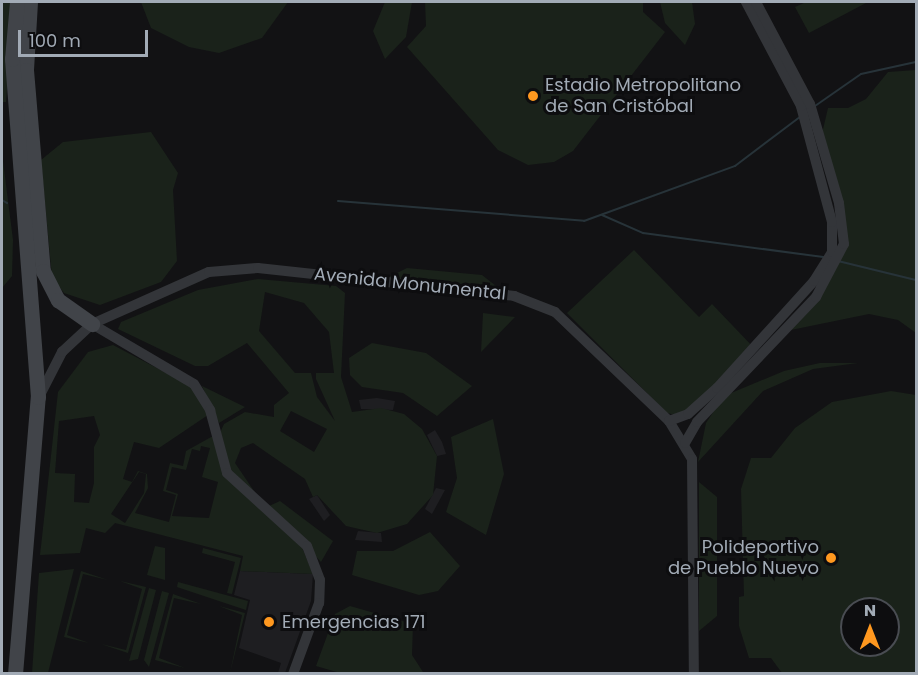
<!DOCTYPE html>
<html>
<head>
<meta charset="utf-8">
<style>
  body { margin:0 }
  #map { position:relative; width:918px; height:675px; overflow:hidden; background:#121214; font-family:Poppins,sans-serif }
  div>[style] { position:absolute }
  .built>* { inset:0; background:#1e1e21 }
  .green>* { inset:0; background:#1a221a }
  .stream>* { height:2px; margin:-1px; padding:0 1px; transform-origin:1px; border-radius:1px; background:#273339 }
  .street>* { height:10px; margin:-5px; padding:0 5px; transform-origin:5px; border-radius:5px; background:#333539 }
  .secondary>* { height:15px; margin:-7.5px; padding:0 7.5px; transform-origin:7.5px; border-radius:7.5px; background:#414449 }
  .dots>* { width:16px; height:16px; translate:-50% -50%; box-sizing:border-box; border:3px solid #0d0d0f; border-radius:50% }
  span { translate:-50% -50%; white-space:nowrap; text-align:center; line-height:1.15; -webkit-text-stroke:6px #0d0d0f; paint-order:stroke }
  .poi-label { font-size:18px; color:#a2abb6 }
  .left { translate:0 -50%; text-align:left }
  .right { translate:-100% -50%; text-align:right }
  .street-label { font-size:18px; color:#a2abb6 }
  .frame { position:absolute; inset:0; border:3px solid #a2abb6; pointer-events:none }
  .north { position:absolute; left:840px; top:597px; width:60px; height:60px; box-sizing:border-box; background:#0d0d0f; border:2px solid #494c52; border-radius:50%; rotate:0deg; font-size:16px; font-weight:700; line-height:24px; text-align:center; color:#a2abb6 }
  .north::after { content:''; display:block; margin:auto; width:21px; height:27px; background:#ff981f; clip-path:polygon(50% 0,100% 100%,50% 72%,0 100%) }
  .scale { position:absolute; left:18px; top:30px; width:130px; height:27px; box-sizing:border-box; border:3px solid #a2abb6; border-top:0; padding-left:8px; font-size:18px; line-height:21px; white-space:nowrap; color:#a2abb6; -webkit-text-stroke:4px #0d0d0f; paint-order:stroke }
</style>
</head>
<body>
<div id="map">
  <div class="built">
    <i style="clip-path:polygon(377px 398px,395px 401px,393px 410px,361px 409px,359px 400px)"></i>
    <i style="clip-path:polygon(435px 430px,442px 442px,446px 454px,437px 456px,427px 435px)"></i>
    <i style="clip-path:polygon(436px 488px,445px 490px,432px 514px,425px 509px)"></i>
    <i style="clip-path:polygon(317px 495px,330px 515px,324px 521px,309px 499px)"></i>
    <i style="clip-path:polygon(358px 531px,381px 533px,382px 542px,355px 540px)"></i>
    <i style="clip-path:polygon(240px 571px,313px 574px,311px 601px,285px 673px,278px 673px,281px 663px,239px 648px,250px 600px,234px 595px)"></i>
  </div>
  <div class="green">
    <i style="clip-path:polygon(2px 2px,14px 2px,6px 102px,2px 102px)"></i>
    <i style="clip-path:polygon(141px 2px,288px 2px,262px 38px,219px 53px,189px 47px,151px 28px)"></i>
    <i style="clip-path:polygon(385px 2px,412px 2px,406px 37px,385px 59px,373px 31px)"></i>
    <i style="clip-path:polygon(425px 2px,643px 2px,643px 12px,665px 32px,573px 151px,554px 162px,528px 165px,498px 150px,407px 47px,426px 26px)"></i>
    <i style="clip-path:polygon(660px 2px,692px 2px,695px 24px,685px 45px,665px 23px)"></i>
    <i style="clip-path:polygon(806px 2px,865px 2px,866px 3px,809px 33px,795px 7px)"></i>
    <i style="clip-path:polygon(916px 70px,916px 333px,898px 320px,869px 314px,786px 331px,816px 297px,844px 244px,821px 138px,828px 108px,848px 108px,866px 99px,888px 72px)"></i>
    <i style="clip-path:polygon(151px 132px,178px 173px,173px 190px,177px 261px,161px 282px,100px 305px,64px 293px,52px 277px,41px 160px,63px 142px)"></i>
    <i style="clip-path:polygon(2px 153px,13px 240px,12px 276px,2px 288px)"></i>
    <i style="clip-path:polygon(634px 250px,699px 317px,712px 304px,756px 350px,680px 416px,667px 413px,567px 313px)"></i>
    <i style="clip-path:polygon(407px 268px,482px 275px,505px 293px,383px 280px)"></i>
    <i style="clip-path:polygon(evenodd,258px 279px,336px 286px,345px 293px,341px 377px,352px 412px,381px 408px,404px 414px,422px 429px,437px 456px,433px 495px,407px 524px,377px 533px,346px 526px,317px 495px,313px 497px,305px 479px,253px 443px,241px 448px,235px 463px,254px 491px,231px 477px,219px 435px,224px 424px,245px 412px,274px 417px,274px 405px,289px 393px,247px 343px,208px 366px,195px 366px,118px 329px,121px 322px,198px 290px,258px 279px,265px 292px,304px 303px,329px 332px,334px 373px,316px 373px,316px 379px,335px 421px,317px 397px,311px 373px,295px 373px,259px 331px,265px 292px,258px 279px,291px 411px,327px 429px,314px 452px,280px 431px,291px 411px)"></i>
    <i style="clip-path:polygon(483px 313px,515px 317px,481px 352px)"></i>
    <i style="clip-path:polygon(372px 343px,426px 353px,472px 386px,437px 416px,403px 393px,362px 387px,350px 375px,349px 358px)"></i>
    <i style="clip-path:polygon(evenodd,113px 345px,191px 386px,208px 415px,159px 448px,134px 442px,123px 479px,132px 482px,138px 471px,147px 474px,148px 488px,135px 513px,169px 522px,176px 495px,163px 491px,170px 463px,183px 466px,186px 451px,213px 436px,224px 475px,301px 545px,313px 574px,240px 571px,243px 556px,115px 523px,105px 533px,86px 528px,80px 553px,40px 555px,58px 392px,88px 352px,113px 345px,94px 416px,100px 435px,94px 447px,94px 483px,89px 503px,74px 502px,75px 474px,55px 473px,59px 421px,94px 416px,113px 345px,201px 446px,210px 448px,202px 477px,218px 482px,209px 518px,172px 516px,178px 494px,166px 490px,172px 467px,186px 470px,192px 449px,200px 451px,201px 446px,113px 345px,139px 472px,146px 474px,144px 493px,125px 523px,111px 514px,139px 472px)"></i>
    <i style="clip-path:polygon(820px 363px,858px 363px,813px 369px,763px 391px,698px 462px,706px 423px,724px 396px,784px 371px)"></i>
    <i style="clip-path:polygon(202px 386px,245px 407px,219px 423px)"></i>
    <i style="clip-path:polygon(evenodd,891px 391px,916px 395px,916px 673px,782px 673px,771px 658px,749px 658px,739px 626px,739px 597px,744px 596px,741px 489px,751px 458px,771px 458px,795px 428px,832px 402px,891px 391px,852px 609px,888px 609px,888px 645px,852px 645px,852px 609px)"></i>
    <i style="clip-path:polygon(493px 419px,504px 474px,486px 535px,446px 512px,457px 478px,451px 437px)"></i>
    <i style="clip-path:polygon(699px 482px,717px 497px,717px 616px,699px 631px)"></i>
    <i style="clip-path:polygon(280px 501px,333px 541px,321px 562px,269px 506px)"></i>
    <i style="clip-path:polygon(430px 532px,460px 566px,438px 591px,419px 595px,352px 575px,357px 551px,393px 551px)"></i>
    <i style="clip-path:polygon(155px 546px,165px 548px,165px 580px,147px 575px)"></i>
    <i style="clip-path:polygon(203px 548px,241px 558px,232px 594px,227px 593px,235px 562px,202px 553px)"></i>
    <i style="clip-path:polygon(74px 569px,48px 673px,32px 673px,39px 573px)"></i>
    <i style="clip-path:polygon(81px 571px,108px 580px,83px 574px,67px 635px,89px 643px,64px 637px)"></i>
    <i style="clip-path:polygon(120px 581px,146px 587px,128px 653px,101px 644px,126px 650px,142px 589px)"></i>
    <i style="clip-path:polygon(178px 582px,248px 601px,246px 610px,177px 587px)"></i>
    <i style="clip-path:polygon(149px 588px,156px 590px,138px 659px,129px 661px)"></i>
    <i style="clip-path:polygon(162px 591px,169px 593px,149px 667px,144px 660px)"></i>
    <i style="clip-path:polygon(173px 594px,201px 604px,174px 598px,159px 658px,185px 668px,155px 660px)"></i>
    <i style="clip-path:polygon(219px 606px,245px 613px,230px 673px,242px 615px)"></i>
    <i style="clip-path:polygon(350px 606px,413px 624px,412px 655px,423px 672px,340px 673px,316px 666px,335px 614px)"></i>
  </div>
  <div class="stream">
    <i style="left:815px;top:106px;width:56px;rotate:-34.8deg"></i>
    <i style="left:861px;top:74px;width:56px;rotate:-12.3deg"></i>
    <i style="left:2px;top:200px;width:6px;rotate:31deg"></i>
    <i style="left:338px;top:201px;width:247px;rotate:4.6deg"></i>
    <i style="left:584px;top:221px;width:161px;rotate:-20deg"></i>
    <i style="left:735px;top:166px;width:83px;rotate:-37.1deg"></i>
    <i style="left:602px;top:215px;width:45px;rotate:23.7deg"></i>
    <i style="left:643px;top:233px;width:182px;rotate:7.6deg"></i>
    <i style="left:838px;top:261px;width:80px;rotate:13.7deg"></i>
  </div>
  <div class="street">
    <i style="left:92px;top:324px;width:118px;rotate:30.5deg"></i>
    <i style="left:194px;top:384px;width:31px;rotate:58deg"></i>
    <i style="left:210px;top:410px;width:65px;rotate:74.9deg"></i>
    <i style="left:227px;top:473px;width:108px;rotate:42.4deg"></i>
    <i style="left:307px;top:546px;width:36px;rotate:69deg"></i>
    <i style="left:320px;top:580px;width:23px;rotate:92deg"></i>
    <i style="left:319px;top:603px;width:76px;rotate:110.1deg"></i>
    <i style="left:39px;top:397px;width:51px;rotate:-62.9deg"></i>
    <i style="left:62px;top:352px;width:41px;rotate:-43deg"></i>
    <i style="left:92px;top:324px;width:128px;rotate:-24deg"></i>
    <i style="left:209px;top:272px;width:49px;rotate:-4.7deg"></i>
    <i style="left:258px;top:268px;width:258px;rotate:6.2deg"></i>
    <i style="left:514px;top:296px;width:44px;rotate:21.3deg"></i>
    <i style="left:555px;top:312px;width:158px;rotate:43.7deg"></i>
    <i style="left:669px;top:421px;width:44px;rotate:58.8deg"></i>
    <i style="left:692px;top:459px;width:215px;rotate:89.5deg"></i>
    <i style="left:669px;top:421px;width:20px;rotate:-20deg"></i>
    <i style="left:688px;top:414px;width:39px;rotate:-42deg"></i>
    <i style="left:717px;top:388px;width:144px;rotate:-47.8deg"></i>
    <i style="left:814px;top:281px;width:34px;rotate:-58deg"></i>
    <i style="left:832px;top:252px;width:30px;rotate:-90deg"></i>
    <i style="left:832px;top:222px;width:120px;rotate:-105deg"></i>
    <i style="left:801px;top:106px;width:118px;rotate:-117.9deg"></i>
    <i style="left:685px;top:443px;width:24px;rotate:-60deg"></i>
    <i style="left:697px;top:422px;width:173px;rotate:-46.4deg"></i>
    <i style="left:816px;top:297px;width:60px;rotate:-62.2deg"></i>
    <i style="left:844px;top:244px;width:41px;rotate:-97deg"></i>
    <i style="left:839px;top:203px;width:103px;rotate:-106.3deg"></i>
    <i style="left:810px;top:104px;width:115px;rotate:-117.9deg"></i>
  </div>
  <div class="secondary">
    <i style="left:30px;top:2px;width:68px;rotate:93.4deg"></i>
    <i style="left:26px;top:70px;width:202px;rotate:85.2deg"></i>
    <i style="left:43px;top:271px;width:33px;rotate:63deg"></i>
    <i style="left:58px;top:300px;width:42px;rotate:35.2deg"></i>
    <i style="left:15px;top:674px;width:278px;rotate:-85.3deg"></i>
    <i style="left:38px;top:397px;width:339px;rotate:-94.4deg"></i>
    <i style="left:12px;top:59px;width:57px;rotate:-85deg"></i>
  </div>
  <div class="dots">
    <i style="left:533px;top:96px;background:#ff981f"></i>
    <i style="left:831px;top:558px;background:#ff981f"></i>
    <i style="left:269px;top:622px;background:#ff981f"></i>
  </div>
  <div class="poi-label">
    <span class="left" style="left:545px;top:96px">Estadio Metropolitano<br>de San Cristóbal</span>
    <span class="right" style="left:819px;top:558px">Polideportivo<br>de Pueblo Nuevo</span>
    <span class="left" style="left:282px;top:622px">Emergencias 171</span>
  </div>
  <div class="street-label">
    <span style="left:410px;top:284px;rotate:6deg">Avenida Monumental</span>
  </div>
  <div class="frame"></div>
  <div class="north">N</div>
  <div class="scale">100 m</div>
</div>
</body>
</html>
